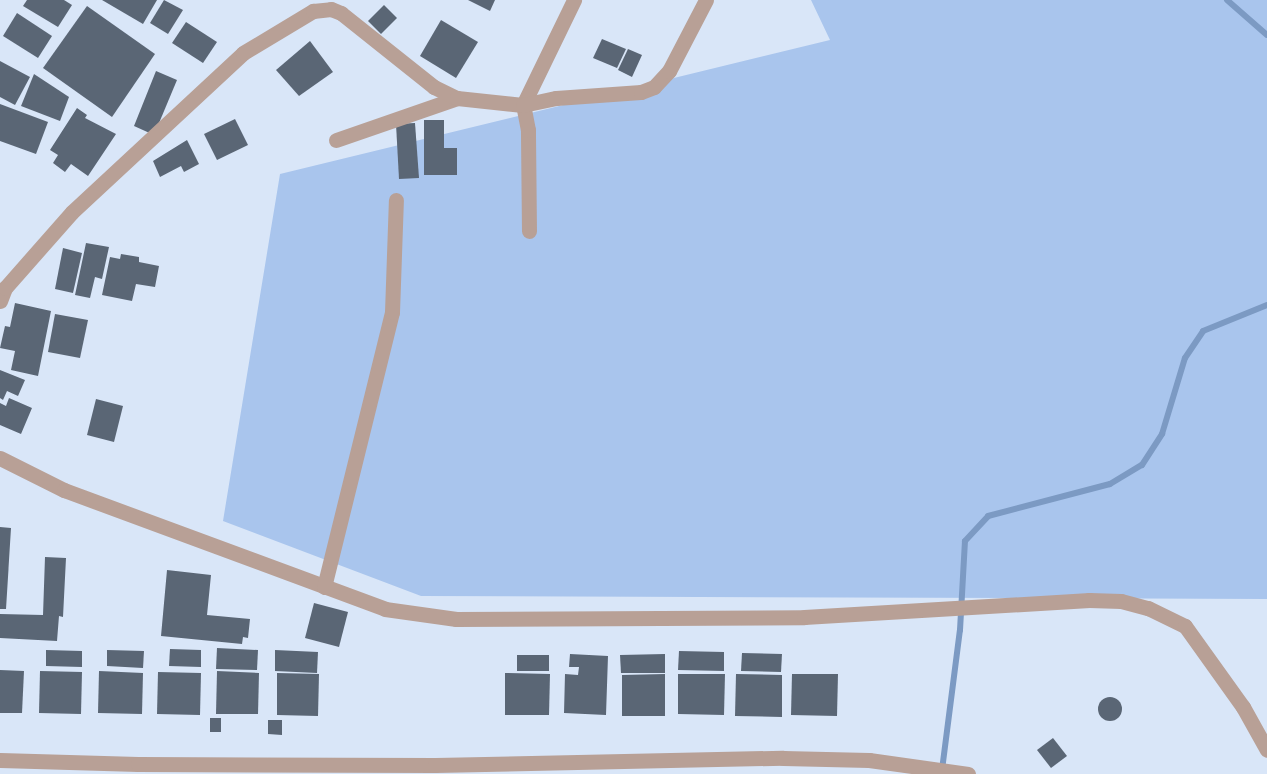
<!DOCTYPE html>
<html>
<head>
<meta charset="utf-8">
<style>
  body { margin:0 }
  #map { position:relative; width:1267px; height:774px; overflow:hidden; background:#d9e6f8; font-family:Ubuntu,sans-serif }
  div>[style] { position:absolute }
  .green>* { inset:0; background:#a9c5ed }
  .stream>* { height:6px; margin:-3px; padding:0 3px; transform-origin:3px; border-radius:3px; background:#7c9ac3 }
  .building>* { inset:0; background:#5a6675 }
  .round { border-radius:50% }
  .minor>* { height:15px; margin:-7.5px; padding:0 7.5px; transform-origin:7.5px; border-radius:7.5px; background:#b8a096 }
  span { translate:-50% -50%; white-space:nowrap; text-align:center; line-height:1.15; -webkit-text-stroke:5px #d9e6f8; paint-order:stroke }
</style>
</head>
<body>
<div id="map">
  <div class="green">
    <i style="clip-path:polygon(811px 0,1267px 0,1267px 599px,421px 596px,223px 521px,280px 174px,830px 40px)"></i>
  </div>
  <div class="stream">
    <i style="left:1227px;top:0;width:53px;rotate:41.2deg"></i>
    <i style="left:942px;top:770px;width:141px;rotate:-82.7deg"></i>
    <i style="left:960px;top:630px;width:89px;rotate:-86.8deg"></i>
    <i style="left:965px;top:541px;width:34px;rotate:-47deg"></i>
    <i style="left:988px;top:516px;width:126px;rotate:-14.7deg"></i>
    <i style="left:1110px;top:484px;width:37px;rotate:-31deg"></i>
    <i style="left:1142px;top:465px;width:37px;rotate:-57deg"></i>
    <i style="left:1162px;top:434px;width:79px;rotate:-73.2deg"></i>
    <i style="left:1185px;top:358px;width:32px;rotate:-56deg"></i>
    <i style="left:1203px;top:331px;width:69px;rotate:-22.1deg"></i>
  </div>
  <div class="building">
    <i style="clip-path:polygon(27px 0,64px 0,72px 5px,58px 27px,23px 6px)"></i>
    <i style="clip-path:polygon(102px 0,157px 0,143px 24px)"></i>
    <i style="clip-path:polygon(164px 0,183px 10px,168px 34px,150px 23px)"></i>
    <i style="clip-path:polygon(468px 0,495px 0,490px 11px)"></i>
    <i style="clip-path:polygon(384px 5px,397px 18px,381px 34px,368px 21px)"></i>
    <i style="clip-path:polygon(87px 6px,155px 54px,112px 117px,43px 68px)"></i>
    <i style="clip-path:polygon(17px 13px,52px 36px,38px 58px,3px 36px)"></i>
    <i style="clip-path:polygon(441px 20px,478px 42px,456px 78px,420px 56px)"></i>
    <i style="clip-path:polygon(186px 22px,217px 42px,203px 63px,172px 43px)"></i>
    <i style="clip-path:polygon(602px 39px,626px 49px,617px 68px,593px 58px)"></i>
    <i style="clip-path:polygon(310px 41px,333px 72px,299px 96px,276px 70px)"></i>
    <i style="clip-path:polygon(628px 49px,642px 55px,632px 77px,618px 70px)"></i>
    <i style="clip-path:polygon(0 61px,30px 77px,15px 105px,0 97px)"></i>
    <i style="clip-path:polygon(156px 71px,177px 80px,154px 135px,134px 126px)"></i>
    <i style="clip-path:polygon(34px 74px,69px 97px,60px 121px,21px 106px)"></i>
    <i style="clip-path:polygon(0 104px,48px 122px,36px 154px,0 141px)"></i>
    <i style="clip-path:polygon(77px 108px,87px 115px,85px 118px,116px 134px,88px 176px,71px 164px,65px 172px,53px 163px,58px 155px,50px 150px)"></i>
    <i style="clip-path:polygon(235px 119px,248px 145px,217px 160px,204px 134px)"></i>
    <i style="clip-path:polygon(424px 120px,444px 120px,444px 148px,457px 148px,457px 175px,424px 175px)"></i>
    <i style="clip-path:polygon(415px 123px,419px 178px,399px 179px,396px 124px)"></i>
    <i style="clip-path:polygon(187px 140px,199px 164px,184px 172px,181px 166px,160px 177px,153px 161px)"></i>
    <i style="clip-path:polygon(86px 243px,109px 247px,102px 279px,95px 277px,90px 298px,75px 295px)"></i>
    <i style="clip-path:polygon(63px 248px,82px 253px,73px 293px,55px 289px)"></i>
    <i style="clip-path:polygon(121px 254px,139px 257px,139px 262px,159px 266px,155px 287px,136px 284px,132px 301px,102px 295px,110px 257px,120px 259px)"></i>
    <i style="clip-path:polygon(15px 303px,51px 311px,38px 376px,11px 370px,15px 351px,0 348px,5px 326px,10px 327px)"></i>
    <i style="clip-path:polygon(55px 314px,88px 320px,80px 358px,48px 352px)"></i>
    <i style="clip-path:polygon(0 370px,25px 380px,18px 396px,7px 391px,3px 400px,0 398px)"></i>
    <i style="clip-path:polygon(9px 398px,32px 408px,21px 434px,0 425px,0 403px,6px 406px)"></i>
    <i style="clip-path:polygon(96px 399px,123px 406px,114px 442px,87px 435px)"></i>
    <i style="clip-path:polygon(0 527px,11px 528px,6px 609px,0 609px)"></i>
    <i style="clip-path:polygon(45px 557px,66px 558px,63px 617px,59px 616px,57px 641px,0 638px,0 614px,43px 615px)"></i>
    <i style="clip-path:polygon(167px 570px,211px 575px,207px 615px,250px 619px,248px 638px,243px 637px,242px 644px,161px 636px)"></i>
    <i style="clip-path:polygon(314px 603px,348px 612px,339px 647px,305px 638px)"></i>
    <i style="clip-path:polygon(217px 648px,258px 650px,257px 670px,216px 669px)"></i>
    <i style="clip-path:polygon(170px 649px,201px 650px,201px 667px,169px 666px)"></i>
    <i style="clip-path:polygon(46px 650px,82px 651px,82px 667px,46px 666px)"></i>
    <i style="clip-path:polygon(107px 650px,144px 651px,143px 668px,107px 666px)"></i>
    <i style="clip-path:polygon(275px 650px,318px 652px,317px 673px,275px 671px)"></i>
    <i style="clip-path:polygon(679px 651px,724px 652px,724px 671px,678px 670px)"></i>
    <i style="clip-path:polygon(742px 653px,782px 654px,781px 672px,741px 671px)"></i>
    <i style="clip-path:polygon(570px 654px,608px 656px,606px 715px,564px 713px,565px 674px,578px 675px,579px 667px,569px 667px)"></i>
    <i style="clip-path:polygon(665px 654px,665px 673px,621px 673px,620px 655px)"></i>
    <i style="clip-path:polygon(517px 655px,549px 655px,549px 671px,517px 671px)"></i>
    <i style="clip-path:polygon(0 670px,24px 671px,22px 713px,0 713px)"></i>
    <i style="clip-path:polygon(40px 671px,82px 672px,81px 714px,39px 713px)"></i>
    <i style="clip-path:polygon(99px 671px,143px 673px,142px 714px,98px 713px)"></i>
    <i style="clip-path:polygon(217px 671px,259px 673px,258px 714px,216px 714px)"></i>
    <i style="clip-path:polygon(158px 672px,201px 673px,200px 715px,157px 714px)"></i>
    <i style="clip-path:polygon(277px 673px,319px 674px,318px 716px,277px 715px)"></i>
    <i style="clip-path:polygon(505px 673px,550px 674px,549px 715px,505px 715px)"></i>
    <i style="clip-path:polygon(665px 674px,665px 716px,622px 716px,622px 675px)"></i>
    <i style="clip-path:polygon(678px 674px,725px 674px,724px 715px,678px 714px)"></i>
    <i style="clip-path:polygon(736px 674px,782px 675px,782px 717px,735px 716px)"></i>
    <i style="clip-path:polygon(792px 674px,838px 674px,837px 716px,791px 715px)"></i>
    <i class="round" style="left:1098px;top:697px;width:24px;height:24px"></i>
    <i style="clip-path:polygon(210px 718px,221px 718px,221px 732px,210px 732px)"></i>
    <i style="clip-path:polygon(268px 720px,282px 720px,282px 735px,268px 734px)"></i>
    <i style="clip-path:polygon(1053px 738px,1067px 756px,1051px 768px,1037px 750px)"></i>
  </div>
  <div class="minor">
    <i style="left:336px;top:140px;width:128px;rotate:-19.1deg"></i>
    <i style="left:529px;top:231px;width:101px;rotate:-90.6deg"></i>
    <i style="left:528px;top:130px;width:25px;rotate:-101deg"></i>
    <i style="left:523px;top:105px;width:117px;rotate:-64.1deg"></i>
    <i style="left:0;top:301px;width:14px;rotate:-69deg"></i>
    <i style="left:5px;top:288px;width:101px;rotate:-48.6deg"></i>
    <i style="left:72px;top:212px;width:233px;rotate:-42.9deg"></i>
    <i style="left:243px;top:53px;width:82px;rotate:-31deg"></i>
    <i style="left:313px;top:11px;width:18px;rotate:-6deg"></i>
    <i style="left:331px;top:9px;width:11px;rotate:22deg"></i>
    <i style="left:341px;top:13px;width:119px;rotate:38.5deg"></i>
    <i style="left:434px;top:87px;width:25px;rotate:26deg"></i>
    <i style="left:457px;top:98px;width:66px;rotate:6.1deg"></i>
    <i style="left:523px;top:105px;width:34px;rotate:-12deg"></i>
    <i style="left:556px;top:98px;width:85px;rotate:-4deg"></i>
    <i style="left:641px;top:92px;width:14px;rotate:-21deg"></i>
    <i style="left:654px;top:87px;width:22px;rotate:-47deg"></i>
    <i style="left:669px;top:71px;width:80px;rotate:-62.5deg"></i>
    <i style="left:0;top:458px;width:72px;rotate:26.6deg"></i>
    <i style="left:64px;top:490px;width:342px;rotate:20.3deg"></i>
    <i style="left:385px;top:609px;width:72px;rotate:8deg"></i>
    <i style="left:456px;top:619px;width:348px;rotate:-0.3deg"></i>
    <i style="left:804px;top:617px;width:286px;rotate:-3.4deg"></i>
    <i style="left:1089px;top:600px;width:32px;rotate:2deg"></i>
    <i style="left:1121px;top:601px;width:28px;rotate:15deg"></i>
    <i style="left:1148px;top:608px;width:41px;rotate:25.9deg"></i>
    <i style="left:1185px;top:626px;width:100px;rotate:54.4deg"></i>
    <i style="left:1243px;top:707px;width:49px;rotate:60.8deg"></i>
    <i style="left:324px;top:587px;width:283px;rotate:-76.1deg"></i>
    <i style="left:392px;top:312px;width:112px;rotate:-88deg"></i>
    <i style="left:0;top:760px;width:138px;rotate:1.7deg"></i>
    <i style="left:138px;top:764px;width:297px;rotate:0.2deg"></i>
    <i style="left:435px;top:765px;width:348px;rotate:-1.2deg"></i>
    <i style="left:783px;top:758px;width:86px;rotate:1.3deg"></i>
    <i style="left:869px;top:760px;width:100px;rotate:8deg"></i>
  </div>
</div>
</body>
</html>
